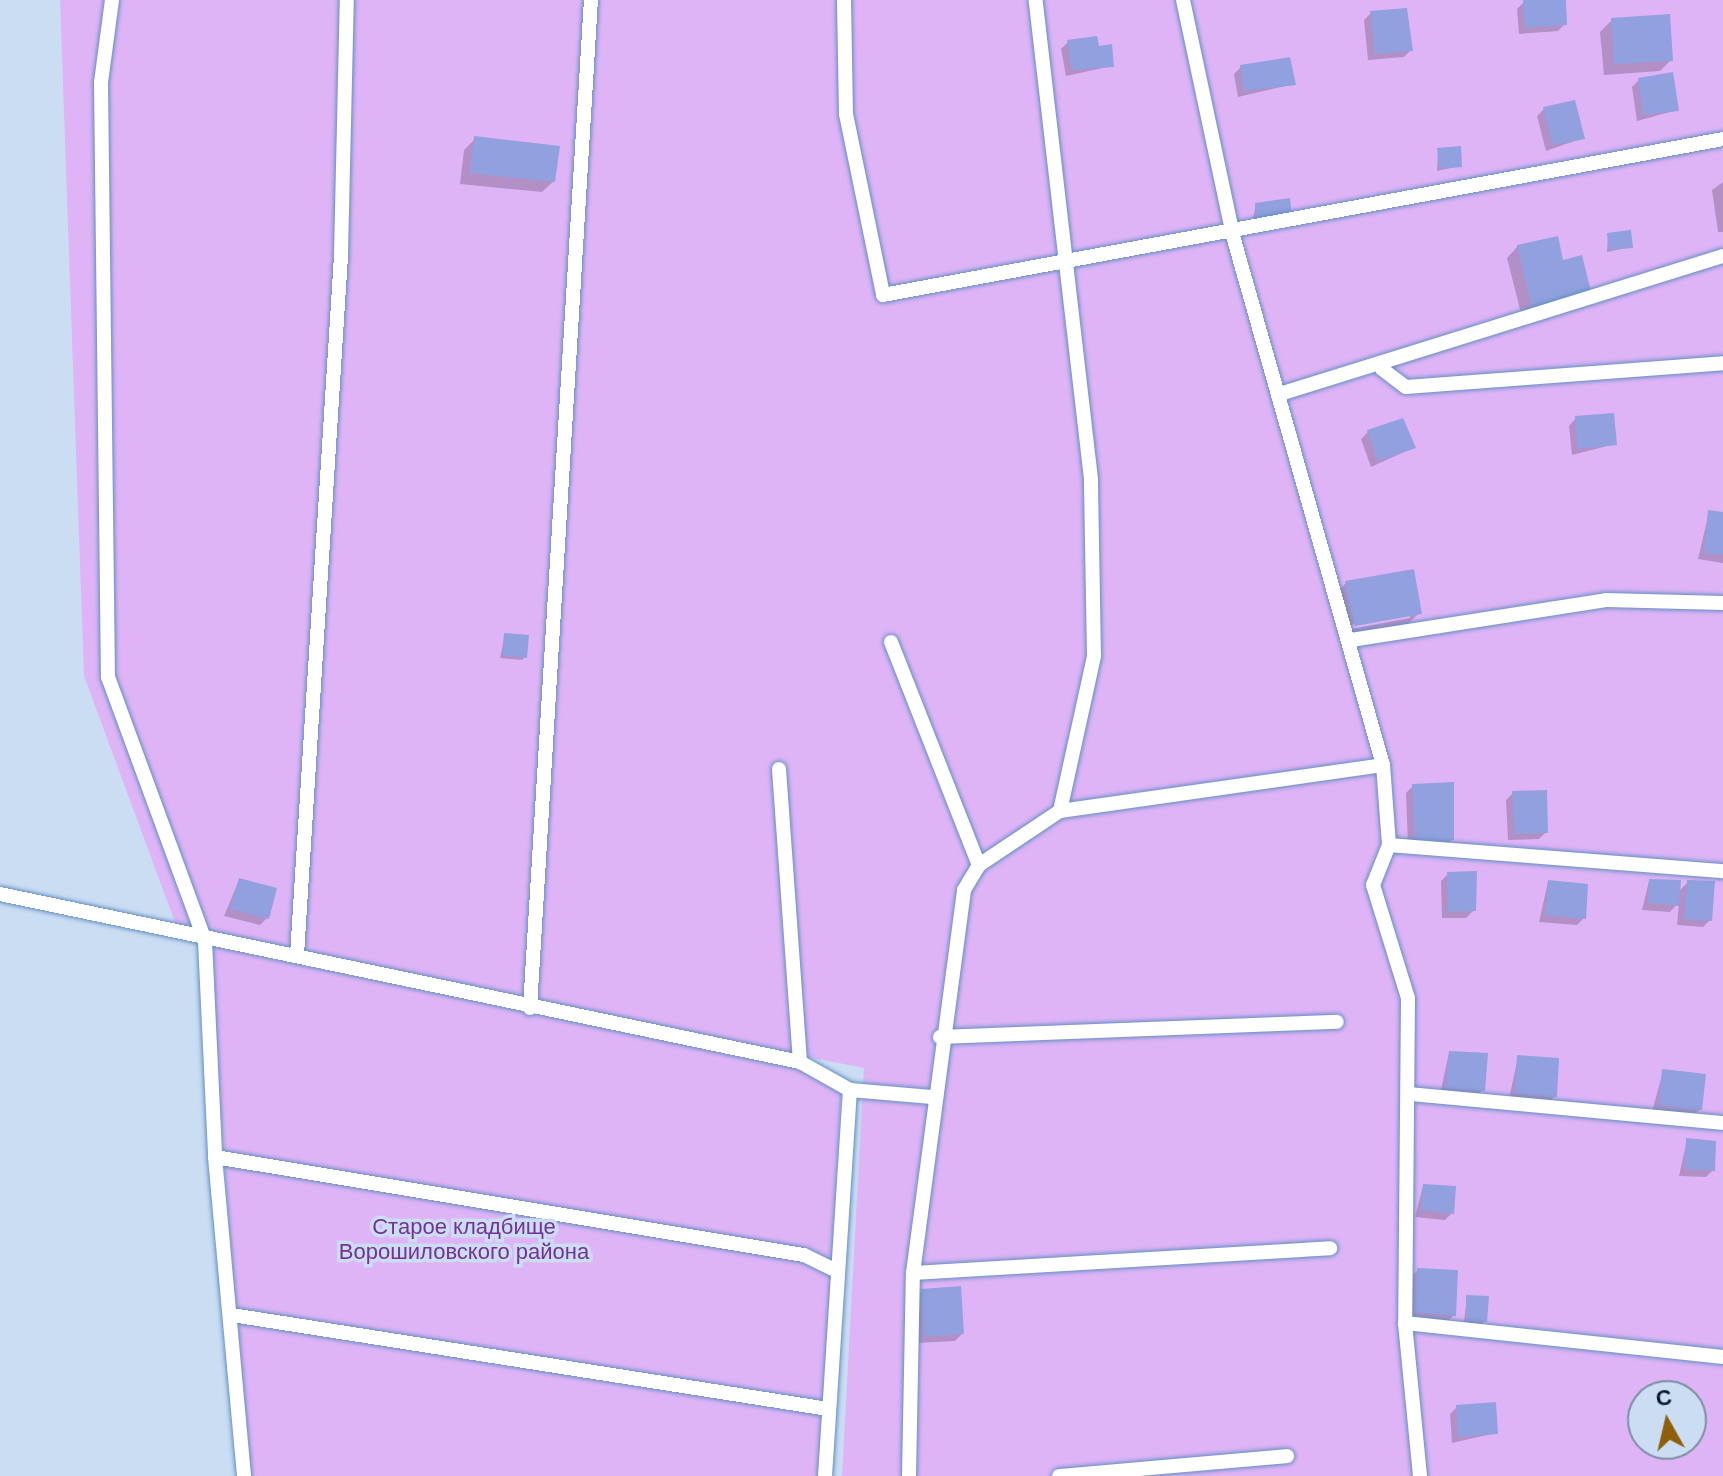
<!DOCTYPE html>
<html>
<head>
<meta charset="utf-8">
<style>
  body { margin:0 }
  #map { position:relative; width:1723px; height:1476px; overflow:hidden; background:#caddf3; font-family:Helvetica,sans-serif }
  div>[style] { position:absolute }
  .green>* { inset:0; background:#dfb4f7 }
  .shadow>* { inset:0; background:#0003 }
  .building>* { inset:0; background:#91a0de }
  .roads { filter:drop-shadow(0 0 2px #638fc3) drop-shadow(0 0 2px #638fc3) }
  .lane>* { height:14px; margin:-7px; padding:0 7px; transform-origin:7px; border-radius:7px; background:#fff }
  span { translate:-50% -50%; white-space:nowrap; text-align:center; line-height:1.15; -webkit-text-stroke:7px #caddf3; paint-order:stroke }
  .park-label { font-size:22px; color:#763096 }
  .north { position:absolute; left:1627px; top:1380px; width:80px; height:80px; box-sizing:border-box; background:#caddf3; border:2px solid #7c8ea3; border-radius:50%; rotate:352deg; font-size:22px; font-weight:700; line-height:32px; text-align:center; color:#07182c }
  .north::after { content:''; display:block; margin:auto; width:28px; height:36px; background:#8e5e08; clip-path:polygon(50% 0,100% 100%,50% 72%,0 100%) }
</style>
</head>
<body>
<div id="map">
  <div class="green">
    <i style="clip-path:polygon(evenodd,60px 0,1723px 0,1723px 1476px,842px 1476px,864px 1068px,179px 933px,84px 676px,60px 0,1643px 1396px,1691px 1396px,1691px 1444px,1643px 1444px,1643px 1396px)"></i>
    <i style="clip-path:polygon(208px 945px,800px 1069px,841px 1094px,820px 1476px,248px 1476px)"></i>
  </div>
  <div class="shadow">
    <i style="clip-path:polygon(1564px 0,1565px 24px,1558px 31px,1519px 34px,1517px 9px,1524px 2px)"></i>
    <i style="clip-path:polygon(1371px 13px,1411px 50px,1404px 57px,1368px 60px,1364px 20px)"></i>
    <i style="clip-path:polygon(1612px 20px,1671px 60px,1660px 71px,1604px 75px,1600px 32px)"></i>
    <i style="clip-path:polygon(1068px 42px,1098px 48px,1112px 66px,1066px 76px,1061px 49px)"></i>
    <i style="clip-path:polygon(1241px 67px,1294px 84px,1238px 97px,1234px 74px)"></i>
    <i style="clip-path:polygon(1639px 80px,1677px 110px,1637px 121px,1632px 87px)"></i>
    <i style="clip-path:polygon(1544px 109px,1583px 138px,1546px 151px,1537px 116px)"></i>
    <i style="clip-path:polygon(475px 139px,554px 181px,542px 192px,460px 184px,464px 150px)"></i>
    <i style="clip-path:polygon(1438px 150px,1460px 166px,1437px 171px)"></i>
    <i style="clip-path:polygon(1723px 182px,1723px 232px,1718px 232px,1712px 190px)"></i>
    <i style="clip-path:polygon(1288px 200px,1250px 230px,1256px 205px)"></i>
    <i style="clip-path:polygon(1608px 235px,1631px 247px,1607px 252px)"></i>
    <i style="clip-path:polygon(1518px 246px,1589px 291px,1522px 317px,1507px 258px)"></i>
    <i style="clip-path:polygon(1576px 418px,1615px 444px,1572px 455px,1569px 426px)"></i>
    <i style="clip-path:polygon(1368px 432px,1413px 448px,1371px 467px,1361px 439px)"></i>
    <i style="clip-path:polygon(1709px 512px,1723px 514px,1723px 563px,1698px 559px)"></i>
    <i style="clip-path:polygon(evenodd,1346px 583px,1419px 613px,1408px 624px,1345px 636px,1335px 594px,1346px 583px,1410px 614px,1410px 618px,1346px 630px,1345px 626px,1410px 614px)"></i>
    <i style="clip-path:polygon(505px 635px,525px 657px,522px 660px,500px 658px)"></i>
    <i style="clip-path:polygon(1413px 786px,1452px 840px,1445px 847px,1408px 846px,1406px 793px)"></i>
    <i style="clip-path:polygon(1513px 793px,1546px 832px,1539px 839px,1508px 840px,1506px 800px)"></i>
    <i style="clip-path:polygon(1448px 874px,1474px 910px,1466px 918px,1442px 918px,1441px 881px)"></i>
    <i style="clip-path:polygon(239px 880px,267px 918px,260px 925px,224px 916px)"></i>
    <i style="clip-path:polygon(1649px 881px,1678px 892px,1688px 882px,1710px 920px,1703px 927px,1677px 925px,1679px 902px,1670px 912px,1642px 910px)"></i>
    <i style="clip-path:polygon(1548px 882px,1584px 918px,1577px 925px,1539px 922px)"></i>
    <i style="clip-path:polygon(1449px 1053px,1483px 1090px,1476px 1097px,1440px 1094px)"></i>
    <i style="clip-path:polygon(1518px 1057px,1555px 1096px,1548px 1103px,1509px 1099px)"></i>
    <i style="clip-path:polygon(1663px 1071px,1700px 1109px,1693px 1117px,1652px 1112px)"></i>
    <i style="clip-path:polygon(1687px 1140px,1713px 1170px,1706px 1177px,1679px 1176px)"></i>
    <i style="clip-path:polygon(1423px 1186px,1452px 1213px,1445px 1220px,1415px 1217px)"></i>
    <i style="clip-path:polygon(1418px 1270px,1454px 1315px,1447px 1322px,1409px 1318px,1411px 1277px)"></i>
    <i style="clip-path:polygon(921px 1291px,962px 1334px,955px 1341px,917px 1343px,914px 1298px)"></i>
    <i style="clip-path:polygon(1467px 1297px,1485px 1321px,1482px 1324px,1464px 1322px)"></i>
    <i style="clip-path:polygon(1457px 1407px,1496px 1433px,1452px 1443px,1450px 1414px)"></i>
  </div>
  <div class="building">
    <i style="clip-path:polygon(1523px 0,1566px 0,1567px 25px,1525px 28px)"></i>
    <i style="clip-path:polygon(1407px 8px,1413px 51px,1375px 54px,1370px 11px)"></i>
    <i style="clip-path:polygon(1670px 14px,1673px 61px,1614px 64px,1611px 18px)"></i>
    <i style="clip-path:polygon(1097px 36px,1099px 46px,1112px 44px,1114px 67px,1072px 70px,1067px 40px)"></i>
    <i style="clip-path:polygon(1290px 57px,1296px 85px,1244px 91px,1240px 65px)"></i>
    <i style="clip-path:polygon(1673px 72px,1679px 111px,1643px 115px,1638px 78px)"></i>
    <i style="clip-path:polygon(1575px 100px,1585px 139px,1553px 145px,1543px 107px)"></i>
    <i style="clip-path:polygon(474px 136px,560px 146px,555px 182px,470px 173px)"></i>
    <i style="clip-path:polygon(1461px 146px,1462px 167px,1439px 169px,1437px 148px)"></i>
    <i style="clip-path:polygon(1290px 198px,1292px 217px,1256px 224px,1255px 203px)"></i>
    <i style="clip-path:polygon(1631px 230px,1633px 248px,1609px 250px,1607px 233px)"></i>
    <i style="clip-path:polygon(1558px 236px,1563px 260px,1582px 255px,1591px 292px,1532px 307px,1517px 245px)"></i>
    <i style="clip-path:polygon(1614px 413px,1617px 445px,1578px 449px,1575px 416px)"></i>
    <i style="clip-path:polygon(1403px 418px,1416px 448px,1378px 461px,1367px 430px)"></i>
    <i style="clip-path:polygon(1708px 510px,1723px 512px,1723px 555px,1704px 553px)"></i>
    <i style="clip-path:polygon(1414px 569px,1422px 614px,1355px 626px,1345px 581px)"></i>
    <i style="clip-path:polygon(504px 633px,529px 635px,527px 658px,502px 655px)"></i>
    <i style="clip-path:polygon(1454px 782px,1454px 840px,1415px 840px,1412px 784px)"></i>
    <i style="clip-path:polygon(1547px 790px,1548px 833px,1515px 834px,1512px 791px)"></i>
    <i style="clip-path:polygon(1477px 871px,1476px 911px,1448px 912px,1447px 872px)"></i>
    <i style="clip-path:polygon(239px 878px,277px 888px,269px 919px,230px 909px)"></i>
    <i style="clip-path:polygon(1649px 879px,1681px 880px,1679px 906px,1648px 903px)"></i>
    <i style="clip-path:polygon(1548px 880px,1588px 884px,1586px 919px,1545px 915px)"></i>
    <i style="clip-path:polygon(1687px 880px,1715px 881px,1712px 921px,1684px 919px)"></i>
    <i style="clip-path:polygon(1449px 1051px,1488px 1053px,1485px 1091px,1446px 1088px)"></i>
    <i style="clip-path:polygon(1517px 1055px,1559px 1058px,1557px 1097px,1515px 1093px)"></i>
    <i style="clip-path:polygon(1662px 1069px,1706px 1074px,1702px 1110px,1659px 1105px)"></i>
    <i style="clip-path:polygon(1686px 1138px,1716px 1141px,1715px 1171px,1685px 1169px)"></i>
    <i style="clip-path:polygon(1423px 1184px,1456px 1186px,1454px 1214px,1421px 1210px)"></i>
    <i style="clip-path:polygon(1417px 1268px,1458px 1270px,1456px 1316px,1415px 1312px)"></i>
    <i style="clip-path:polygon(961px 1286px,964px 1334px,924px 1337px,921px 1289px)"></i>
    <i style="clip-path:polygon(1466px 1295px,1489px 1296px,1487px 1322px,1466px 1320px)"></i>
    <i style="clip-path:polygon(1496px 1402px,1498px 1434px,1458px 1437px,1456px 1405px)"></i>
  </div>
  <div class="roads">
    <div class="lane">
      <i style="left:112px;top:0;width:83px;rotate:97.6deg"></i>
      <i style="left:101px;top:82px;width:595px;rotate:89.33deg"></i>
      <i style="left:108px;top:677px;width:281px;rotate:69.8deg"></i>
      <i style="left:205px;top:941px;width:216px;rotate:87.3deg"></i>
      <i style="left:215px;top:1157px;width:320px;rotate:84.8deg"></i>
      <i style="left:844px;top:0;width:114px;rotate:89deg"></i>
      <i style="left:846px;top:114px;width:185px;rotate:78.4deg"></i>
      <i style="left:883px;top:295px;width:854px;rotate:-10.52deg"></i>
      <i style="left:1183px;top:0;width:241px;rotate:78deg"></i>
      <i style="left:1233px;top:236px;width:550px;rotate:74.17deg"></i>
      <i style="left:1383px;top:765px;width:80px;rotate:85.7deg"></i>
      <i style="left:1389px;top:845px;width:43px;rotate:111.8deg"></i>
      <i style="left:1373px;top:885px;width:118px;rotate:72.8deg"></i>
      <i style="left:1408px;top:998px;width:325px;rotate:90.5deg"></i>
      <i style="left:1405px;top:1323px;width:154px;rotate:84.4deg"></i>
      <i style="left:1382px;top:369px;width:30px;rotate:37deg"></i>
      <i style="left:1406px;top:387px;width:318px;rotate:-4.3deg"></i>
      <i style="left:1283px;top:393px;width:461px;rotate:-17.3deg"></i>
      <i style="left:1351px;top:640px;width:258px;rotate:-8.9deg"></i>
      <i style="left:1606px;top:600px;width:117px;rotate:1.5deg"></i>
      <i style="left:891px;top:642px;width:240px;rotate:68.5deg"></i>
      <i style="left:779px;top:769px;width:294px;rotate:85.9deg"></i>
      <i style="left:1060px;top:811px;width:326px;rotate:-8.1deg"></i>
      <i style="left:1389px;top:845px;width:335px;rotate:4.5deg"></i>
      <i style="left:0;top:894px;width:817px;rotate:11.86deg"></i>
      <i style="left:800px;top:1062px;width:57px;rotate:29.2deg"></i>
      <i style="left:850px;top:1090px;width:82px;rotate:4.9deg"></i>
      <i style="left:297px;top:955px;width:701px;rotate:-86.4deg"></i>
      <i style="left:341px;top:255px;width:255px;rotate:-88.7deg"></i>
      <i style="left:530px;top:1008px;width:1010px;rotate:-86.54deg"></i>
      <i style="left:940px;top:1037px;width:397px;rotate:-2.2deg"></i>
      <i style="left:1410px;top:1094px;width:314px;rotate:5.3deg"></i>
      <i style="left:215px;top:1157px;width:597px;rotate:9.45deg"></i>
      <i style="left:804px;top:1255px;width:32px;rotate:26deg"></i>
      <i style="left:913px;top:1273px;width:418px;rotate:-3.4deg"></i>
      <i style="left:232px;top:1315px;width:603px;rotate:8.96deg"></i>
      <i style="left:1405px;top:1323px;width:320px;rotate:6.1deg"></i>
      <i style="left:825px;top:1476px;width:387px;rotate:-86.3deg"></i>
      <i style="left:909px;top:1476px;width:203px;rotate:-88.9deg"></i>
      <i style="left:913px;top:1273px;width:386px;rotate:-82.4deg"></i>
      <i style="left:964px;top:890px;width:29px;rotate:-59deg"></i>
      <i style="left:979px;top:865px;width:97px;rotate:-33.7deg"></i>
      <i style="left:1060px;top:811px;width:159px;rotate:-77.6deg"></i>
      <i style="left:1094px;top:656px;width:177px;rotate:-91deg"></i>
      <i style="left:1091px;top:479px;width:482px;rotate:-96.6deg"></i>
      <i style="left:1059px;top:1476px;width:229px;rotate:-5deg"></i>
    </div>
  </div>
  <div class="park-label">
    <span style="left:464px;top:1239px">Старое кладбище<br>Ворошиловского района</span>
  </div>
  <div class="north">С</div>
</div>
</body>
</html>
